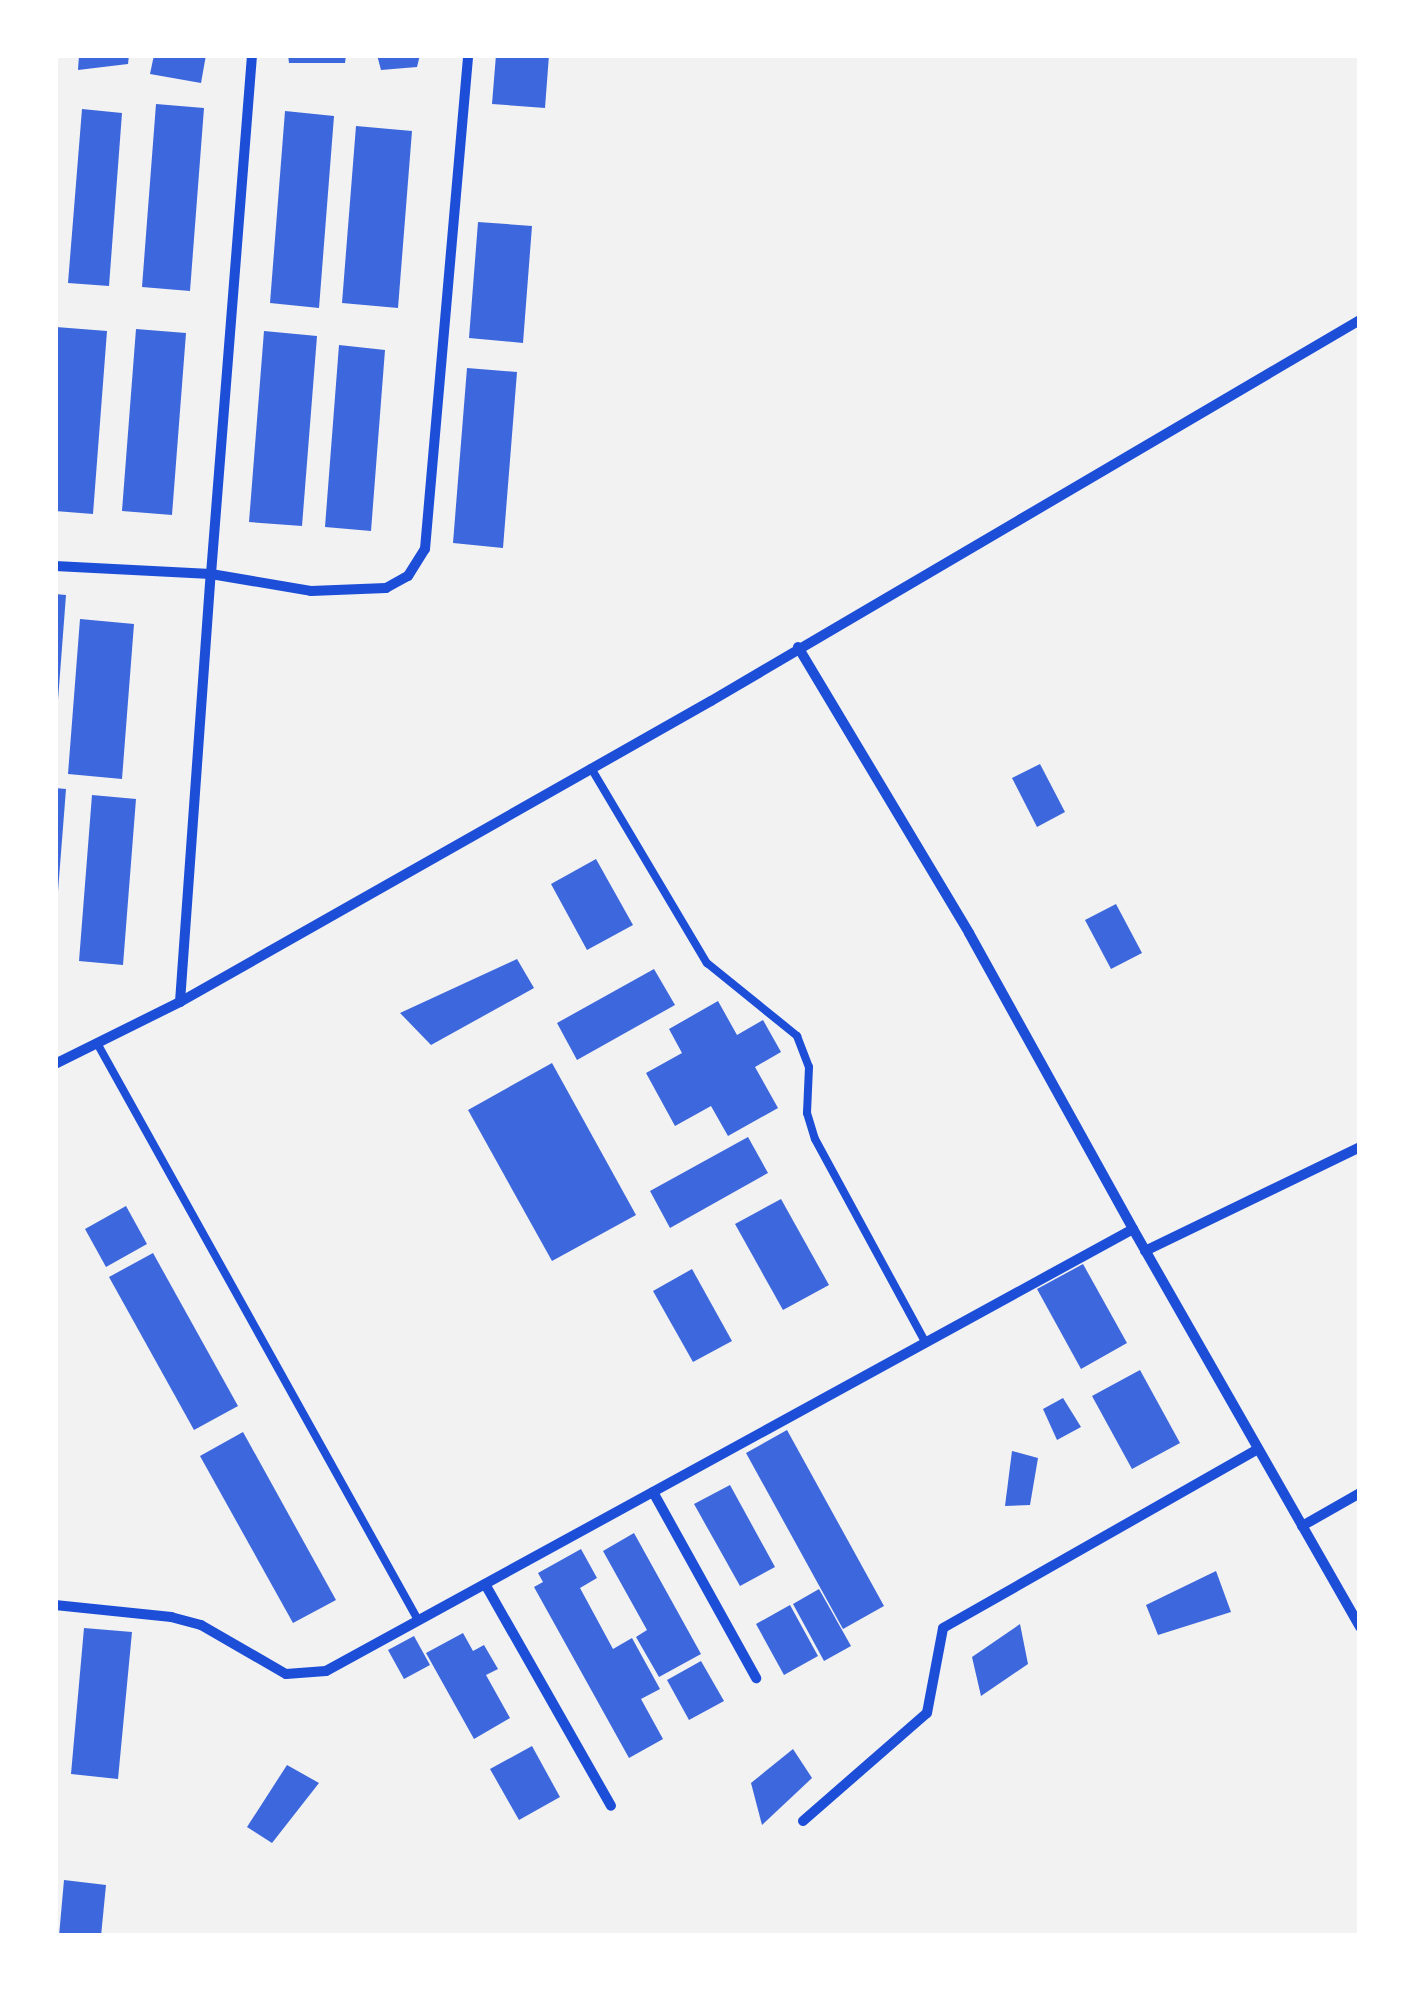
<!DOCTYPE html>
<html>
<head>
<meta charset="utf-8">
<style>
  body { margin:0 }
  #map { position:relative; width:1415px; height:1991px; overflow:hidden; background:#f2f2f2; font-family:"Space Grotesk",sans-serif }
  div>[style] { position:absolute }
  .building>* { inset:0; background:#3d67dc }
  .service>* { height:8px; margin:-4px; padding:0 4px; transform-origin:4px; border-radius:4px; background:#1d4ed8 }
  .minor>* { height:10px; margin:-5px; padding:0 5px; transform-origin:5px; border-radius:5px; background:#1d4ed8 }
  span { translate:-50% -50%; white-space:nowrap; text-align:center; line-height:1.15; -webkit-text-stroke:8px #fff; paint-order:stroke }
  .frame { position:absolute; inset:0; border:58px solid #fff; pointer-events:none }
</style>
</head>
<body>
<div id="map">
  <div class="building">
    <i style="clip-path:polygon(79px 55px,129px 55px,128px 64px,78px 70px)"></i>
    <i style="clip-path:polygon(154px 55px,206px 55px,201px 83px,150px 74px)"></i>
    <i style="clip-path:polygon(288px 55px,346px 55px,345px 63px,289px 63px)"></i>
    <i style="clip-path:polygon(377px 55px,420px 55px,417px 67px,381px 70px)"></i>
    <i style="clip-path:polygon(496px 55px,549px 55px,545px 108px,492px 104px)"></i>
    <i style="clip-path:polygon(156px 104px,204px 108px,190px 291px,142px 287px)"></i>
    <i style="clip-path:polygon(82px 109px,122px 113px,109px 286px,68px 283px)"></i>
    <i style="clip-path:polygon(285px 111px,334px 116px,319px 308px,270px 303px)"></i>
    <i style="clip-path:polygon(356px 126px,412px 131px,398px 308px,342px 303px)"></i>
    <i style="clip-path:polygon(478px 222px,532px 226px,523px 343px,469px 338px)"></i>
    <i style="clip-path:polygon(56px 327px,107px 331px,93px 514px,55px 511px)"></i>
    <i style="clip-path:polygon(136px 329px,186px 333px,172px 515px,122px 511px)"></i>
    <i style="clip-path:polygon(264px 331px,317px 336px,302px 526px,249px 522px)"></i>
    <i style="clip-path:polygon(339px 345px,385px 350px,371px 531px,325px 527px)"></i>
    <i style="clip-path:polygon(467px 368px,517px 372px,503px 548px,453px 543px)"></i>
    <i style="clip-path:polygon(55px 594px,66px 595px,58px 700px,55px 699px)"></i>
    <i style="clip-path:polygon(80px 619px,134px 624px,122px 779px,68px 774px)"></i>
    <i style="clip-path:polygon(1040px 764px,1065px 812px,1037px 827px,1012px 778px)"></i>
    <i style="clip-path:polygon(55px 788px,66px 789px,58px 891px,55px 891px)"></i>
    <i style="clip-path:polygon(92px 795px,136px 799px,123px 965px,79px 961px)"></i>
    <i style="clip-path:polygon(596px 859px,633px 925px,587px 950px,551px 884px)"></i>
    <i style="clip-path:polygon(1116px 904px,1142px 953px,1111px 969px,1085px 920px)"></i>
    <i style="clip-path:polygon(517px 959px,534px 988px,431px 1045px,400px 1013px)"></i>
    <i style="clip-path:polygon(654px 969px,675px 1005px,577px 1060px,557px 1023px)"></i>
    <i style="clip-path:polygon(718px 1001px,737px 1035px,763px 1020px,781px 1052px,755px 1067px,778px 1108px,728px 1136px,711px 1106px,675px 1126px,646px 1073px,682px 1053px,669px 1029px)"></i>
    <i style="clip-path:polygon(552px 1063px,636px 1215px,552px 1261px,468px 1110px)"></i>
    <i style="clip-path:polygon(748px 1137px,768px 1173px,670px 1228px,650px 1191px)"></i>
    <i style="clip-path:polygon(781px 1199px,829px 1285px,783px 1310px,735px 1224px)"></i>
    <i style="clip-path:polygon(126px 1206px,147px 1244px,106px 1267px,85px 1229px)"></i>
    <i style="clip-path:polygon(153px 1253px,238px 1406px,194px 1430px,109px 1277px)"></i>
    <i style="clip-path:polygon(1083px 1264px,1127px 1343px,1081px 1369px,1037px 1289px)"></i>
    <i style="clip-path:polygon(692px 1269px,732px 1341px,693px 1362px,653px 1291px)"></i>
    <i style="clip-path:polygon(1140px 1370px,1180px 1443px,1132px 1469px,1092px 1396px)"></i>
    <i style="clip-path:polygon(1063px 1398px,1081px 1427px,1057px 1440px,1043px 1409px)"></i>
    <i style="clip-path:polygon(787px 1430px,884px 1606px,843px 1629px,746px 1453px)"></i>
    <i style="clip-path:polygon(243px 1432px,336px 1600px,293px 1623px,200px 1456px)"></i>
    <i style="clip-path:polygon(1012px 1451px,1038px 1458px,1030px 1505px,1005px 1506px)"></i>
    <i style="clip-path:polygon(730px 1485px,775px 1567px,740px 1586px,694px 1504px)"></i>
    <i style="clip-path:polygon(634px 1533px,701px 1654px,659px 1677px,636px 1637px,647px 1630px,603px 1551px)"></i>
    <i style="clip-path:polygon(581px 1549px,597px 1578px,580px 1588px,613px 1649px,632px 1638px,660px 1689px,641px 1699px,663px 1739px,629px 1758px,534px 1587px,543px 1582px,538px 1573px)"></i>
    <i style="clip-path:polygon(1216px 1571px,1231px 1612px,1158px 1635px,1146px 1605px)"></i>
    <i style="clip-path:polygon(819px 1589px,851px 1646px,824px 1661px,793px 1604px)"></i>
    <i style="clip-path:polygon(790px 1605px,818px 1656px,784px 1675px,756px 1624px)"></i>
    <i style="clip-path:polygon(1020px 1624px,1028px 1664px,981px 1696px,972px 1657px)"></i>
    <i style="clip-path:polygon(84px 1628px,132px 1632px,118px 1779px,71px 1774px)"></i>
    <i style="clip-path:polygon(463px 1633px,473px 1651px,484px 1645px,498px 1669px,486px 1675px,510px 1718px,474px 1739px,426px 1653px)"></i>
    <i style="clip-path:polygon(414px 1636px,430px 1665px,404px 1679px,388px 1650px)"></i>
    <i style="clip-path:polygon(701px 1661px,724px 1701px,689px 1720px,667px 1680px)"></i>
    <i style="clip-path:polygon(532px 1746px,560px 1797px,519px 1820px,490px 1769px)"></i>
    <i style="clip-path:polygon(793px 1749px,812px 1778px,762px 1825px,751px 1783px)"></i>
    <i style="clip-path:polygon(287px 1765px,319px 1783px,272px 1843px,247px 1827px)"></i>
    <i style="clip-path:polygon(64px 1880px,106px 1885px,101px 1936px,59px 1936px)"></i>
  </div>
  <div class="service">
    <i style="left:591px;top:768px;width:227px;rotate:59.3deg"></i>
    <i style="left:707px;top:963px;width:116px;rotate:39deg"></i>
    <i style="left:797px;top:1036px;width:33px;rotate:69deg"></i>
    <i style="left:809px;top:1067px;width:46px;rotate:92.5deg"></i>
    <i style="left:807px;top:1113px;width:27px;rotate:73deg"></i>
    <i style="left:815px;top:1139px;width:231px;rotate:61.5deg"></i>
    <i style="left:97px;top:1043px;width:660px;rotate:60.91deg"></i>
  </div>
  <div class="minor">
    <i style="left:55px;top:566px;width:156px;rotate:2.9deg"></i>
    <i style="left:211px;top:574px;width:521px;rotate:-85.48deg"></i>
    <i style="left:798px;top:647px;width:333px;rotate:59.1deg"></i>
    <i style="left:969px;top:933px;width:338px;rotate:61deg"></i>
    <i style="left:180px;top:1002px;width:429px;rotate:-85.9deg"></i>
    <i style="left:211px;top:574px;width:101px;rotate:9.6deg"></i>
    <i style="left:311px;top:591px;width:75px;rotate:-2.3deg"></i>
    <i style="left:386px;top:588px;width:25px;rotate:-29deg"></i>
    <i style="left:408px;top:576px;width:32px;rotate:-58deg"></i>
    <i style="left:425px;top:549px;width:496px;rotate:-85deg"></i>
    <i style="left:55px;top:1064px;width:140px;rotate:-26.4deg"></i>
    <i style="left:180px;top:1002px;width:610px;rotate:-29.55deg"></i>
    <i style="left:711px;top:701px;width:753px;rotate:-30.42deg"></i>
    <i style="left:1145px;top:1251px;width:239px;rotate:-25.8deg"></i>
    <i style="left:653px;top:1492px;width:213px;rotate:61deg"></i>
    <i style="left:1302px;top:1526px;width:67px;rotate:-29.6deg"></i>
    <i style="left:485px;top:1584px;width:255px;rotate:60.4deg"></i>
    <i style="left:55px;top:1605px;width:117px;rotate:5.9deg"></i>
    <i style="left:171px;top:1617px;width:31px;rotate:15deg"></i>
    <i style="left:201px;top:1625px;width:98px;rotate:30deg"></i>
    <i style="left:286px;top:1674px;width:40px;rotate:-4.3deg"></i>
    <i style="left:326px;top:1671px;width:920px;rotate:-28.71deg"></i>
    <i style="left:1133px;top:1229px;width:458px;rotate:60.3deg"></i>
    <i style="left:803px;top:1821px;width:164px;rotate:-41.1deg"></i>
    <i style="left:927px;top:1713px;width:86px;rotate:-79.3deg"></i>
    <i style="left:943px;top:1628px;width:362px;rotate:-29.6deg"></i>
  </div>
  <div class="frame"></div>
</div>
</body>
</html>
